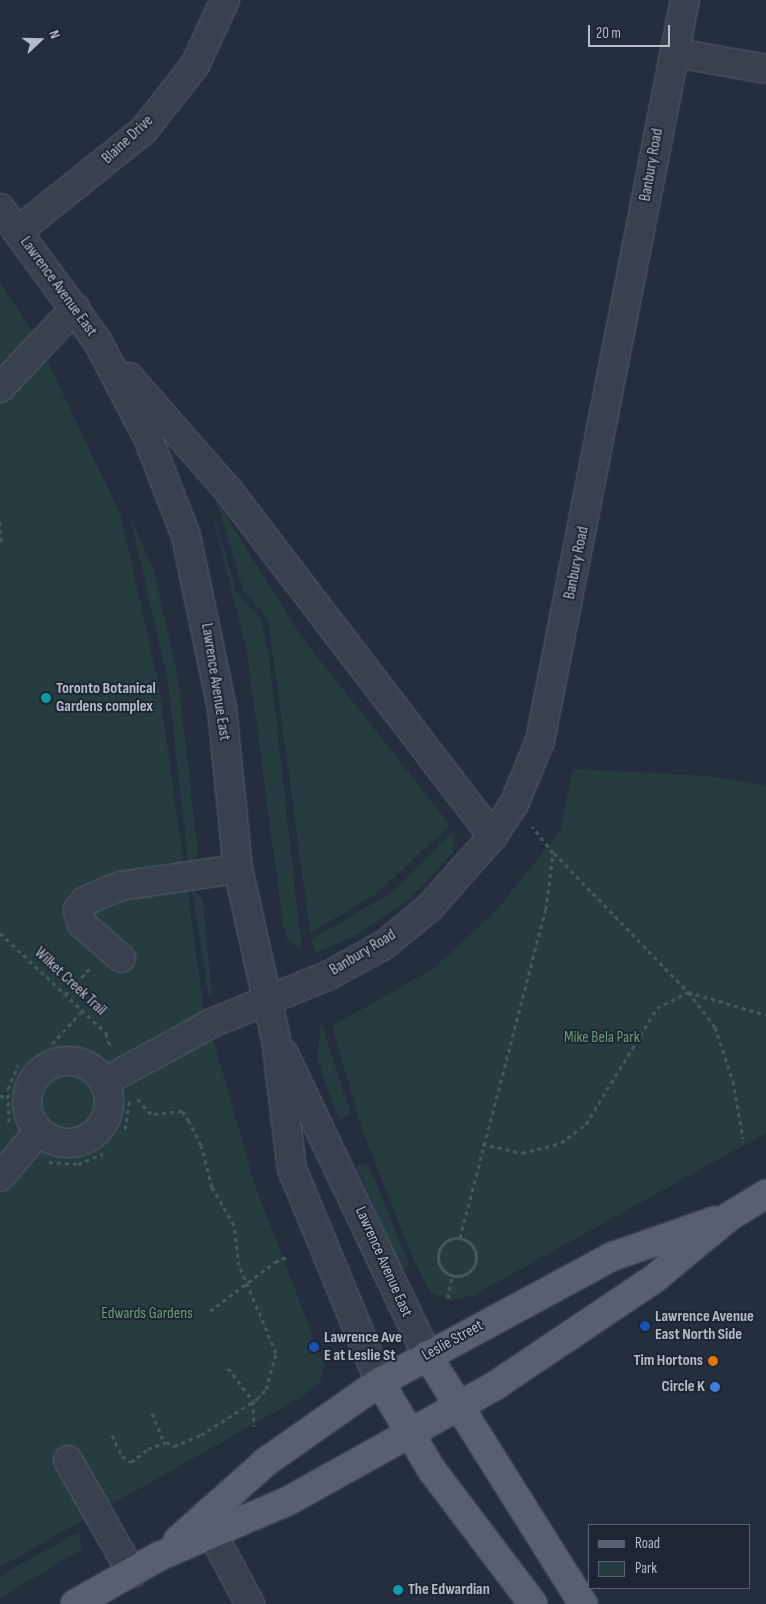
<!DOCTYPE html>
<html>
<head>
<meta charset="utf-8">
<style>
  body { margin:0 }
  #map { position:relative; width:766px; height:1604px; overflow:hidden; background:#242f3e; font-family:"Sofia Sans Condensed",sans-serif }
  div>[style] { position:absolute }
  .green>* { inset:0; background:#263c3f }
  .path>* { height:3px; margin-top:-1.5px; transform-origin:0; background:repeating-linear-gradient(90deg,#44595c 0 4px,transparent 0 8px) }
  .path>.ring { margin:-1.5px; padding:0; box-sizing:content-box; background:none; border:3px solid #44595c; border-radius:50% }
  .roads { filter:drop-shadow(0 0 1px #565f6c) drop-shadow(0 0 1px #565f6c) }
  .minor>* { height:28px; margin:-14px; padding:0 14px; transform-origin:14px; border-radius:14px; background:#38414e }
  .minor>.ring { margin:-14px; padding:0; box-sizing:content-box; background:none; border:28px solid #38414e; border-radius:50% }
  .major>* { height:28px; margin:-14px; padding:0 14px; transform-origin:14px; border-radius:14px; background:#56606e }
  .dots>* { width:14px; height:14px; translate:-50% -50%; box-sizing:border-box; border:2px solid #1d2633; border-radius:50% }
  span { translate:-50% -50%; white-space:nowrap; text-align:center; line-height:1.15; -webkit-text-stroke:4px #1d2633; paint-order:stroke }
  .street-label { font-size:16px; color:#b4bcc9 }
  .poi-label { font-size:16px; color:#b4bcc9; font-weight:700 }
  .left { translate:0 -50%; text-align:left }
  .right { translate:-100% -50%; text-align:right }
  .park-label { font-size:16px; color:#6b9a76 }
  .legend { position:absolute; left:588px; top:1524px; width:162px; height:65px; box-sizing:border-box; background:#1d2633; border:1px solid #59626f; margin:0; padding:6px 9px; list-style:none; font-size:15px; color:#b4bcc9 }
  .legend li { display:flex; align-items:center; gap:10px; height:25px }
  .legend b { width:25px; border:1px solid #59626f }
  .north { position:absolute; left:15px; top:15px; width:50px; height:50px; -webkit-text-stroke:4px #1d2633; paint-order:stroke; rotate:69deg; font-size:14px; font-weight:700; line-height:20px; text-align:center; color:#b4bcc9 }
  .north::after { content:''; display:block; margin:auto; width:18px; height:22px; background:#b4bcc9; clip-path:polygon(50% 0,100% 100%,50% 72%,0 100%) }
  .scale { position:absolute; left:588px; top:25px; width:82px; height:22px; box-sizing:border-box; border:2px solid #b4bcc9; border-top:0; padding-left:6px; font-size:15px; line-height:18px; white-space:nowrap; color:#b4bcc9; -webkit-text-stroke:4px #1d2633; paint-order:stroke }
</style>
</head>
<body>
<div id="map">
  <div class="green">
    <i style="clip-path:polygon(0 283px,35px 335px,121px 516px,159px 686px,203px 1004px,255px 1185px,325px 1367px,319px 1384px,298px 1399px,0 1567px)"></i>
    <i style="clip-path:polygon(216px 500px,301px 636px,450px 825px,376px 894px,310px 933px,268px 619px,244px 592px)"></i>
    <i style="clip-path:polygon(210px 504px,237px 593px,261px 619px,270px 664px,302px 951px,287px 939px,283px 924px,247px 652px)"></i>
    <i style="clip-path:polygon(130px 516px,154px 571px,178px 678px,198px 853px,189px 868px,168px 683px)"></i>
    <i style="clip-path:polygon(573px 769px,709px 776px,766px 786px,766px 1133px,472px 1296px,449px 1300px,430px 1292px,413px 1258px,362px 1129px,332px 1026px,433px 969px,496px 911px,560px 831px)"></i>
    <i style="clip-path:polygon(453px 831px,454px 851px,411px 898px,360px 933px,316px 953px,311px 940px,394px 891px)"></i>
    <i style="clip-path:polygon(192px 889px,203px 901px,212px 997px,208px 994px)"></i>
    <i style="clip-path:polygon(321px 1022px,351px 1115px,339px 1119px,317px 1059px)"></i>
    <i style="clip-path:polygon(362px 1164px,369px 1166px,409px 1265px,401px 1269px,357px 1166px)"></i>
    <i style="clip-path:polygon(79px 1532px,82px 1549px,0 1598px,0 1576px)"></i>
  </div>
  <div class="path">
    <i style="left:0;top:522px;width:21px;rotate:87deg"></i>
    <i style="left:554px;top:853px;width:193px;rotate:46deg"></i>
    <i style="left:688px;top:992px;width:81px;rotate:16.4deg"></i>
    <i style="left:0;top:933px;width:146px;rotate:43.3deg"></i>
    <i style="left:106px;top:1033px;width:14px;rotate:73deg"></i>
    <i style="left:65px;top:995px;width:38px;rotate:-47deg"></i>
    <i style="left:52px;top:1044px;width:45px;rotate:-47.7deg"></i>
    <i style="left:0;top:1096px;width:7px;rotate:8deg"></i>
    <i style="left:9px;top:1122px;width:33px;rotate:-92deg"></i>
    <i style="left:8px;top:1089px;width:26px;rotate:-67deg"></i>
    <i style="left:125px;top:1129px;width:30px;rotate:-81deg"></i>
    <i style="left:482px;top:1144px;width:41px;rotate:12.7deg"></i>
    <i style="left:522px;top:1153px;width:40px;rotate:-14.4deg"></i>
    <i style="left:561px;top:1143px;width:31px;rotate:-37deg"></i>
    <i style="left:586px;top:1124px;width:136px;rotate:-58.5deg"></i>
    <i style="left:657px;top:1008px;width:35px;rotate:-27deg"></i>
    <i style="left:688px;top:992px;width:44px;rotate:52.4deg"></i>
    <i style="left:715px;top:1027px;width:57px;rotate:71.6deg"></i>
    <i style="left:733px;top:1081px;width:58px;rotate:80deg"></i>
    <i style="left:49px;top:1162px;width:29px;rotate:4deg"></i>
    <i style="left:78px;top:1164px;width:27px;rotate:-22deg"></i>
    <i style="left:460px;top:1238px;width:340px;rotate:-75.4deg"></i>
    <i style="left:546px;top:909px;width:56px;rotate:-82.9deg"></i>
    <i style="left:553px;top:853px;width:34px;rotate:-128deg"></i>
    <i class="ring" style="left:438px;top:1238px;width:35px;height:35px"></i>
    <i style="left:448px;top:1298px;width:23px;rotate:-80deg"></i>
    <i style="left:210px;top:1311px;width:81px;rotate:-37deg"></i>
    <i style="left:275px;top:1262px;width:15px;rotate:-23deg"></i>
    <i style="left:228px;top:1368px;width:41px;rotate:52.9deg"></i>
    <i style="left:253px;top:1401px;width:25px;rotate:88deg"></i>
    <i style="left:152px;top:1413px;width:32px;rotate:68deg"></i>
    <i style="left:112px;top:1435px;width:23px;rotate:65deg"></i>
    <i style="left:122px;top:1456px;width:11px;rotate:34deg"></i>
    <i style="left:131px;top:1462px;width:21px;rotate:-37deg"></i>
    <i style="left:148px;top:1449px;width:19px;rotate:-21deg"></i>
    <i style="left:166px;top:1442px;width:9px;rotate:27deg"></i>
    <i style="left:174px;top:1446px;width:29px;rotate:-22deg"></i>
    <i style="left:201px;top:1435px;width:67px;rotate:-32.7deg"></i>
    <i style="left:257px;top:1399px;width:13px;rotate:-48deg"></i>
    <i style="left:266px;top:1389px;width:37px;rotate:-74deg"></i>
    <i style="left:276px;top:1353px;width:95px;rotate:-112.8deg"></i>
    <i style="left:239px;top:1265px;width:40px;rotate:-97.1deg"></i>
    <i style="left:234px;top:1225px;width:44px;rotate:-120.1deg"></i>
    <i style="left:212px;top:1187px;width:43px;rotate:-104.7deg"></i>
    <i style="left:201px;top:1145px;width:27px;rotate:-117deg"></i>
    <i style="left:189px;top:1121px;width:12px;rotate:-125deg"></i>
    <i style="left:182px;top:1111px;width:31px;rotate:174deg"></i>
    <i style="left:151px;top:1114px;width:24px;rotate:-132deg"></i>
  </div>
  <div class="roads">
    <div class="minor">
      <i style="left:677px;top:53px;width:90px;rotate:10.2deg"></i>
      <i style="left:0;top:208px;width:166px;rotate:53.8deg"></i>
      <i style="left:98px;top:342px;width:108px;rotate:62.5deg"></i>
      <i style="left:148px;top:438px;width:105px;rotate:68.8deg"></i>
      <i style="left:186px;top:536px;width:177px;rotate:78.2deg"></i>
      <i style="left:222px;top:709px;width:161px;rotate:84.3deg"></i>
      <i style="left:238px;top:869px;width:174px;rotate:77.4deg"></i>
      <i style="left:276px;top:1039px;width:131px;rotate:83deg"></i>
      <i style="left:292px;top:1169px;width:230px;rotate:67.6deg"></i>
      <i style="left:18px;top:231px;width:161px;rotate:-38.7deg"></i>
      <i style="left:144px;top:130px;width:83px;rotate:-51.9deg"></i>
      <i style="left:195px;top:65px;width:72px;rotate:-65.2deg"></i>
      <i style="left:129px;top:377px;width:150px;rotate:48.8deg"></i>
      <i style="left:228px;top:490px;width:436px;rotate:52.6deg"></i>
      <i style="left:0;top:388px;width:110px;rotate:-46.8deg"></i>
      <i style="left:121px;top:958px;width:52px;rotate:-138.9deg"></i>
      <i style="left:82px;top:924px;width:15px;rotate:-106deg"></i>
      <i style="left:78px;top:910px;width:11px;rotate:-52deg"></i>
      <i style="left:85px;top:901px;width:39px;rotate:-23deg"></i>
      <i style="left:121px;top:886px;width:118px;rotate:-8.3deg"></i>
      <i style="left:284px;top:1054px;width:333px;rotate:64.6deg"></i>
      <i class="ring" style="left:27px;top:1061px;width:54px;height:54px"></i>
      <i style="left:104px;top:1082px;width:123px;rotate:-28.6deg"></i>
      <i style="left:212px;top:1023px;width:126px;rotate:-22.3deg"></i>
      <i style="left:329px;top:975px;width:63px;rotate:-28.6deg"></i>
      <i style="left:384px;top:945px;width:58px;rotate:-39.4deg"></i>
      <i style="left:429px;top:908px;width:96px;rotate:-48.4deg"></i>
      <i style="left:493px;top:836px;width:38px;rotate:-57deg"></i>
      <i style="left:514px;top:804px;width:68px;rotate:-67.6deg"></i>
      <i style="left:540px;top:741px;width:755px;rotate:-78.93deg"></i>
      <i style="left:0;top:1177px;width:59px;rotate:-49.8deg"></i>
      <i style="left:68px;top:1460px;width:130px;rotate:60.5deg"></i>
      <i style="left:212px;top:1533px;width:81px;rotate:61.8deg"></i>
    </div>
    <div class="major">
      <i style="left:427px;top:1355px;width:294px;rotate:57.9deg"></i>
      <i style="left:380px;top:1382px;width:101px;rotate:59.6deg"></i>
      <i style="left:431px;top:1469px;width:169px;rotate:52.9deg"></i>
      <i style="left:178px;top:1540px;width:119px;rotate:-41.6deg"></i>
      <i style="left:267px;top:1461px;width:138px;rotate:-35deg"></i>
      <i style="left:380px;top:1382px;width:263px;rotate:-28.4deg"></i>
      <i style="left:611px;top:1257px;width:109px;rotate:-19.3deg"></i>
      <i style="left:75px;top:1604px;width:98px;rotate:-29.5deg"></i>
      <i style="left:160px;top:1556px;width:139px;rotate:-23.3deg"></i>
      <i style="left:288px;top:1501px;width:238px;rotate:-29.1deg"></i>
      <i style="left:496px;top:1385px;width:192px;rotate:-33.9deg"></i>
      <i style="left:655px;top:1278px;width:97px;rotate:-39.6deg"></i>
      <i style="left:730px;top:1216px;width:42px;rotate:-31.4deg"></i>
    </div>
  </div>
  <div class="dots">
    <i style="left:46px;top:698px;background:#0f9aa8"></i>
    <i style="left:645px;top:1326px;background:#1a4fb4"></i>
    <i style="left:314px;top:1347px;background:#1a4fb4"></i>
    <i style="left:713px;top:1361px;background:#e8710a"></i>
    <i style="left:715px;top:1387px;background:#3f7fe0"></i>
    <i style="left:398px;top:1590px;background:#0f9aa8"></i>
  </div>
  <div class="street-label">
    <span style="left:128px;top:140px;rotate:-43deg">Blaine Drive</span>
    <span style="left:652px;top:165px;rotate:-80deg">Banbury Road</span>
    <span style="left:58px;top:287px;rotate:54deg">Lawrence Avenue East</span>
    <span style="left:577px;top:563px;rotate:-79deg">Banbury Road</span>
    <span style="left:215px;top:682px;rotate:81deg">Lawrence Avenue East</span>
    <span style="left:363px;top:953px;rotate:-31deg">Banbury Road</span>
    <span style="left:70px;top:982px;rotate:43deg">Wilket Creek Trail</span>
    <span style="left:383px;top:1262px;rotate:66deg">Lawrence Avenue East</span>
    <span style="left:453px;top:1341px;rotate:-29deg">Leslie Street</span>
  </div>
  <div class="poi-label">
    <span class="left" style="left:56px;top:698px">Toronto Botanical<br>Gardens complex</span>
    <span class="left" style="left:655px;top:1326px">Lawrence Avenue<br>East North Side</span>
    <span class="left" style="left:324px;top:1347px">Lawrence Ave<br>E at Leslie St</span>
    <span class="right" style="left:703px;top:1361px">Tim Hortons</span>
    <span class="right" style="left:705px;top:1387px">Circle K</span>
    <span class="left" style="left:408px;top:1590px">The Edwardian</span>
  </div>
  <div class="park-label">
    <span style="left:602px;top:1038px">Mike Bela Park</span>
    <span style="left:147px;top:1314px">Edwards Gardens</span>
  </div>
  <ul class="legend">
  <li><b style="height:6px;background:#56606e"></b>Road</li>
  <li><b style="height:14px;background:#263c3f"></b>Park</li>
  </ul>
  <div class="north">N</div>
  <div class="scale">20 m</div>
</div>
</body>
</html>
